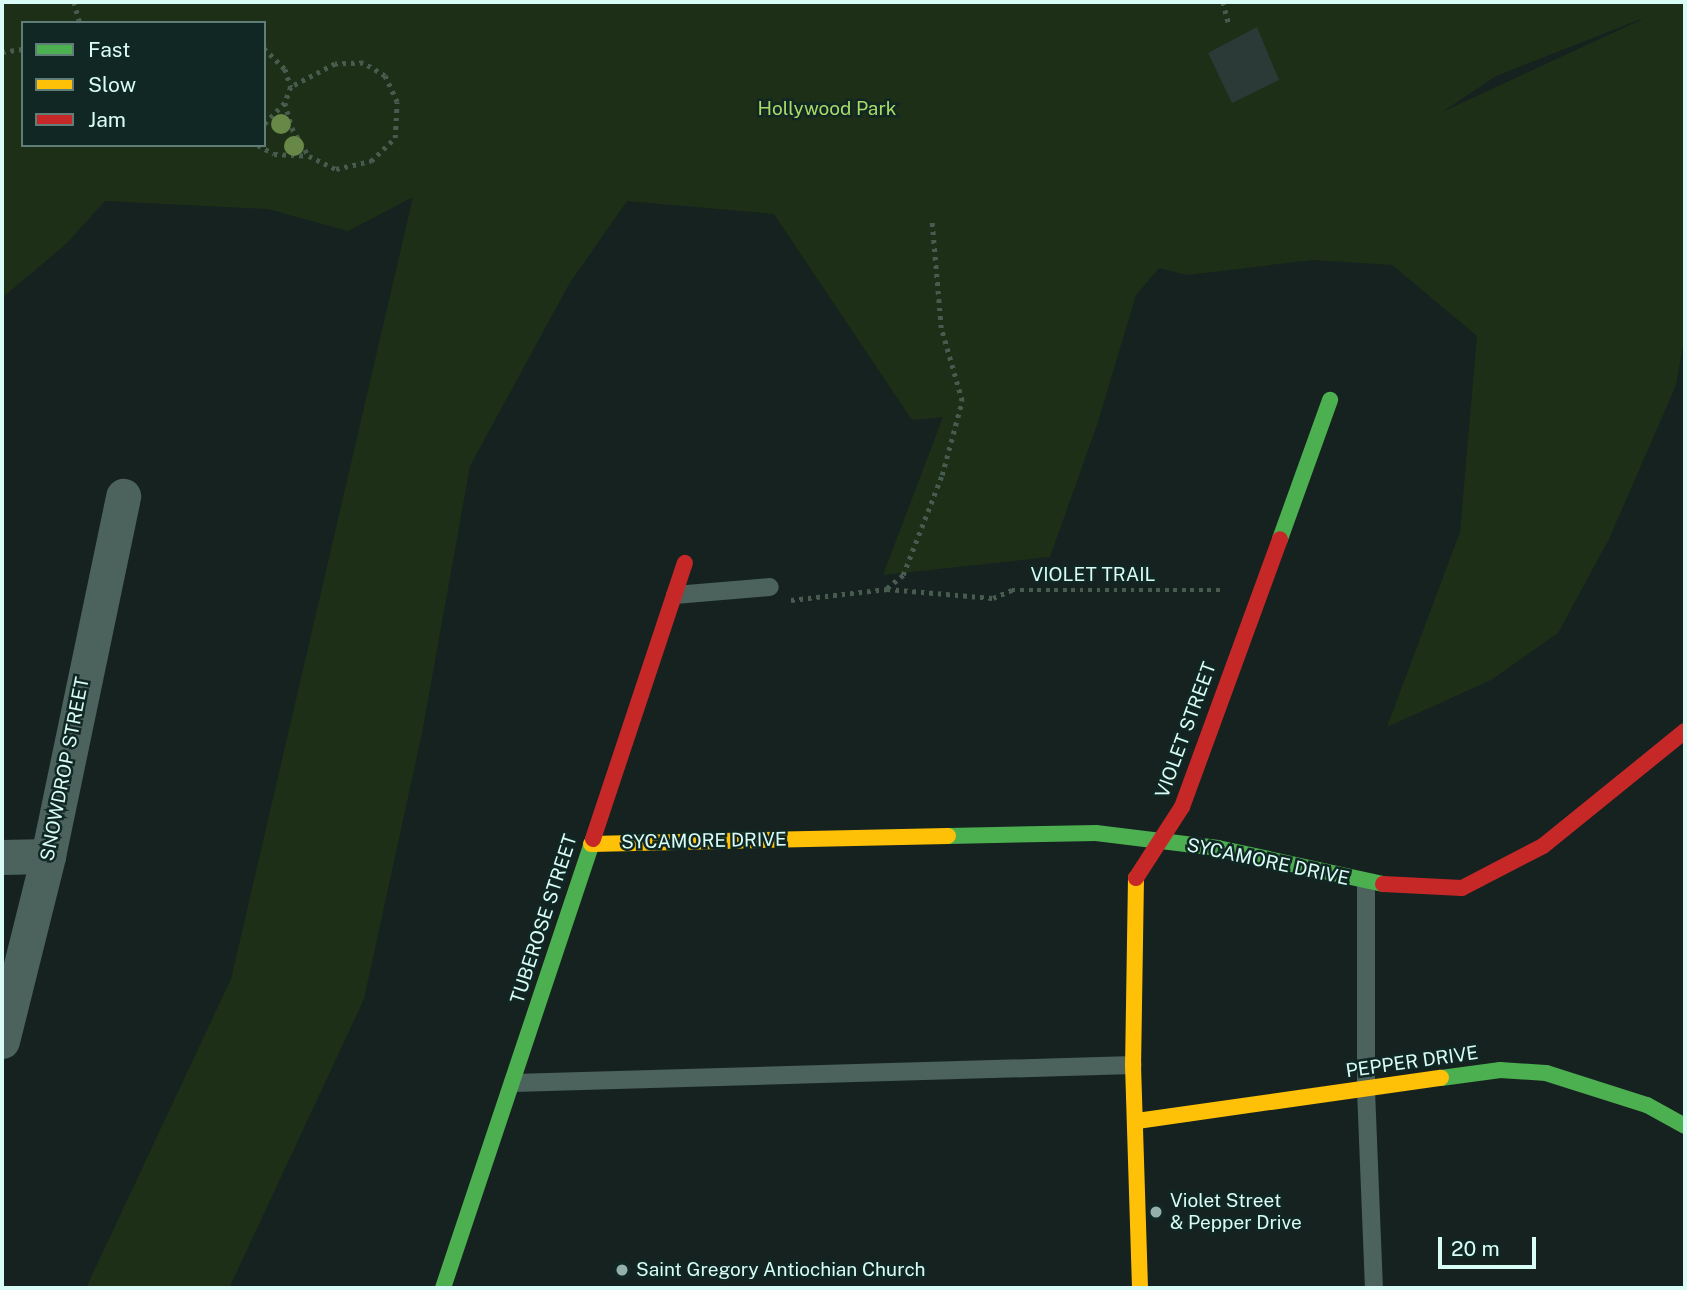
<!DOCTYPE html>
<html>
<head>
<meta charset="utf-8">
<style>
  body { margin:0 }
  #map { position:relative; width:1687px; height:1290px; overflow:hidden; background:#162220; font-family:"Public Sans",sans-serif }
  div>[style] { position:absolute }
  .green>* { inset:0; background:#1d2f16 }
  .building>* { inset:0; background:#2b3937 }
  .path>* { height:4.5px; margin-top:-2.25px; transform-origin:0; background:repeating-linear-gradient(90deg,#475c4e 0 3.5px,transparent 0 8.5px) }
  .lane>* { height:18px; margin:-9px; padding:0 9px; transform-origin:9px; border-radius:9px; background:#4c625c }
  .street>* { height:35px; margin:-17.5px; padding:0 17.5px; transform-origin:17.5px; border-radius:17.5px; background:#4c625c }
  .fast>* { height:16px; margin:-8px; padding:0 8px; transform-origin:8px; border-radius:8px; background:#4caf50 }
  .slow>* { height:16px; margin:-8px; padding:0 8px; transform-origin:8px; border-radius:8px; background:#ffc107 }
  .jam>* { height:16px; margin:-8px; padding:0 8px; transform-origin:8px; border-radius:8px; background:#c62828 }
  .trees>* { width:20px; height:20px; margin:-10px; border-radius:50%; background:#678847 }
  .dots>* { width:19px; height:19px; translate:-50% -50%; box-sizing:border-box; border:4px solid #112724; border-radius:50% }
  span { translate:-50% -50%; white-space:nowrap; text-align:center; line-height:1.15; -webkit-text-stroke:5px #112724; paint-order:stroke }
  .park-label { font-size:19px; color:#a9db67 }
  .street-label { font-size:19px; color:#d9fdf6 }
  .poi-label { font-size:19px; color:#d9fdf6 }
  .left { translate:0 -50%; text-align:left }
  .frame { position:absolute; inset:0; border:4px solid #d9fdf6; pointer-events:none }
  .legend { position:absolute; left:21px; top:21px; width:245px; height:126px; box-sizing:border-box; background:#112724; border:2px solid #617d78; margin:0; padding:9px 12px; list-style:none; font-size:21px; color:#d9fdf6 }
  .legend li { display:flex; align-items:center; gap:14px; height:35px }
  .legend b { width:35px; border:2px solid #617d78 }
  .scale { position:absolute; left:1438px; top:1237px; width:98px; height:32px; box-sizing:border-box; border:4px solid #d9fdf6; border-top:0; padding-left:9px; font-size:21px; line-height:24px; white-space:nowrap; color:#d9fdf6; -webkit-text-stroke:5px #112724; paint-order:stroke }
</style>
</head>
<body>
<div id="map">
  <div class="green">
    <i style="clip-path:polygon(evenodd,2px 2px,1685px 2px,1685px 335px,1676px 385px,1609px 539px,1558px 633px,1491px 680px,1387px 727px,1460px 532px,1477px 336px,1392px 265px,1313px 260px,1187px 275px,1159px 268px,1136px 295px,1098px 422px,1050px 557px,883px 575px,943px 417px,912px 420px,774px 214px,627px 201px,569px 284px,470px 466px,422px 733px,364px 999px,231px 1284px,229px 1288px,86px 1288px,231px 979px,413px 197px,348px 231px,268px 209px,105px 201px,67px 243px,2px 298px,2px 2px,1641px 19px,1641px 20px,1442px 112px,1496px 76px,1641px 19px,2px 2px,23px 23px,264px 23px,264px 145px,23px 145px,23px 23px)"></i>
  </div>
  <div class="building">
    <i style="clip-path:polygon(1257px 27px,1279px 80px,1232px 103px,1208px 53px)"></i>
  </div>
  <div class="path">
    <i style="left:74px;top:2px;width:22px;rotate:74deg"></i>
    <i style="left:1223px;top:2px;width:24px;rotate:75deg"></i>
    <i style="left:264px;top:48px;width:30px;rotate:45deg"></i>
    <i style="left:285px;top:69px;width:19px;rotate:72deg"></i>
    <i style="left:291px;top:87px;width:17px;rotate:111deg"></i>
    <i style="left:285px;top:103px;width:30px;rotate:134deg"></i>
    <i style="left:2px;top:52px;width:21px;rotate:-8deg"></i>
    <i style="left:285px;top:103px;width:26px;rotate:74deg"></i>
    <i style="left:292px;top:128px;width:33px;rotate:59deg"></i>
    <i style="left:309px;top:156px;width:30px;rotate:26deg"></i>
    <i style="left:336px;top:169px;width:36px;rotate:-13deg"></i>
    <i style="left:371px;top:161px;width:33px;rotate:-44deg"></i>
    <i style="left:395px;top:138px;width:36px;rotate:-87deg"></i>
    <i style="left:397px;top:102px;width:29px;rotate:-115deg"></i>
    <i style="left:385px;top:76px;width:26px;rotate:-149deg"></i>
    <i style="left:363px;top:63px;width:28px;rotate:178deg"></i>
    <i style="left:335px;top:64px;width:50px;rotate:152.4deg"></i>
    <i style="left:258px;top:145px;width:18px;rotate:29deg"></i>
    <i style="left:274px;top:154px;width:34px;rotate:3deg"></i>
    <i style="left:887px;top:588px;width:21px;rotate:-39deg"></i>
    <i style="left:903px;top:575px;width:107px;rotate:-68.7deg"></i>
    <i style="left:942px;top:475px;width:77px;rotate:-74.9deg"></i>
    <i style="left:962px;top:401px;width:76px;rotate:-106deg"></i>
    <i style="left:941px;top:328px;width:106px;rotate:-94.9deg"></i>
    <i style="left:791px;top:600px;width:97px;rotate:-6.5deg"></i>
    <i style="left:887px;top:589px;width:106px;rotate:4.9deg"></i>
    <i style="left:993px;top:598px;width:21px;rotate:-23deg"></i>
    <i style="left:1012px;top:590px;width:211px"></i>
  </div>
  <div class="lane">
    <i style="left:675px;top:595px;width:95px;rotate:-4.8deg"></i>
    <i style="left:1366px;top:883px;width:207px;rotate:90deg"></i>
    <i style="left:1366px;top:1090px;width:198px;rotate:87.7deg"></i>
    <i style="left:513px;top:1083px;width:620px;rotate:-1.66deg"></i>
  </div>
  <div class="street">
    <i style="left:2px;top:857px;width:46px;rotate:-1.2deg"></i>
    <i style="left:2px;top:1041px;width:191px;rotate:-76deg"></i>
    <i style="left:48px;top:856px;width:368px;rotate:-78.2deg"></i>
  </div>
  <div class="fast">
    <i style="left:1280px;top:539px;width:148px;rotate:-70.2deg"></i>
    <i style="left:948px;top:836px;width:148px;rotate:-1.2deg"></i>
    <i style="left:1096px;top:833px;width:123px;rotate:7deg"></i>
    <i style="left:1218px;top:848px;width:169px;rotate:12.3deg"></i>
    <i style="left:1441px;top:1078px;width:60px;rotate:-7.7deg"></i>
    <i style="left:1500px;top:1070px;width:46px;rotate:3.7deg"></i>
    <i style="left:1546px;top:1073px;width:106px;rotate:17.6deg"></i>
    <i style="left:1647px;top:1105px;width:43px;rotate:28.9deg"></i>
    <i style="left:443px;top:1288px;width:473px;rotate:-71.5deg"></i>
  </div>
  <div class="slow">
    <i style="left:591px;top:844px;width:357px;rotate:-1.3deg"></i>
    <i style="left:1136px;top:878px;width:187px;rotate:90.9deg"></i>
    <i style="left:1133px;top:1065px;width:223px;rotate:88.2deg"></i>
    <i style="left:1137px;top:1121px;width:307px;rotate:-8.1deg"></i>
  </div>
  <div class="jam">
    <i style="left:593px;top:839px;width:291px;rotate:-71.6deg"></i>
    <i style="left:1136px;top:878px;width:85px;rotate:-57.1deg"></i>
    <i style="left:1182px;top:807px;width:285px;rotate:-69.9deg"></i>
    <i style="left:1383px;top:884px;width:79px;rotate:2.9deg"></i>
    <i style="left:1462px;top:888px;width:91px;rotate:-27.4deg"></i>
    <i style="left:1543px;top:846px;width:183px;rotate:-39deg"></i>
  </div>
  <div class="trees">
    <i style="left:281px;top:124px"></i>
    <i style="left:294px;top:146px"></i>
  </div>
  <div class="dots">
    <i style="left:1156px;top:1212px;background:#95b0ab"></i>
    <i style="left:622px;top:1270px;background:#95b0ab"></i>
  </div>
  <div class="park-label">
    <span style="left:827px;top:109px">Hollywood Park</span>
  </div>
  <div class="street-label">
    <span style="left:1093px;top:575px">VIOLET TRAIL</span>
    <span style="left:1186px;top:730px;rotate:-70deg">VIOLET STREET</span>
    <span style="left:65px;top:769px;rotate:-79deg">SNOWDROP STREET</span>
    <span style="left:704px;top:841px;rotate:-1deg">SYCAMORE DRIVE</span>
    <span style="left:1268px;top:862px;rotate:12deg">SYCAMORE DRIVE</span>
    <span style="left:544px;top:919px;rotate:-72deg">TUBEROSE STREET</span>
    <span style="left:1412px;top:1062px;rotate:-8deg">PEPPER DRIVE</span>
  </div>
  <div class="poi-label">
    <span class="left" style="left:1170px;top:1212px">Violet Street<br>&amp; Pepper Drive</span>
    <span class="left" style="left:636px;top:1270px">Saint Gregory Antiochian Church</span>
  </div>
  <div class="frame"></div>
  <ul class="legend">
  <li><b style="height:9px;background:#4caf50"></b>Fast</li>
  <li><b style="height:9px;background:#ffc107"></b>Slow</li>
  <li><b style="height:9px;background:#c62828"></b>Jam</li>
  </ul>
  <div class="scale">20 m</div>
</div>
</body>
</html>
